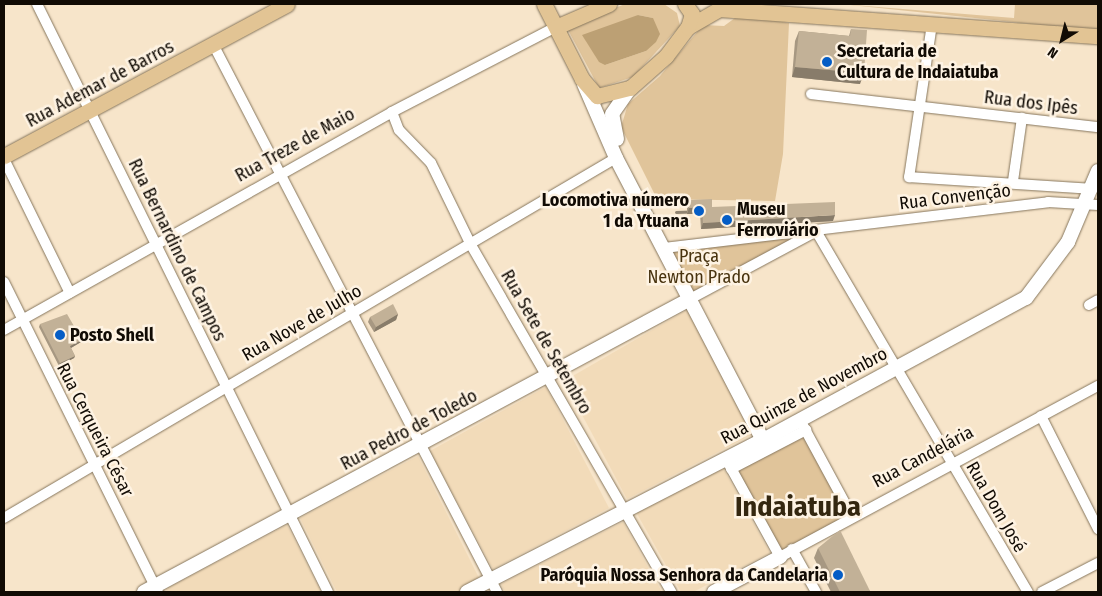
<!DOCTYPE html>
<html>
<head>
<meta charset="utf-8">
<style>
  body { margin:0 }
  #map { position:relative; width:1102px; height:596px; overflow:hidden; background:#f7e5ca; font-family:"Fira Sans Condensed",sans-serif }
  div>[style] { position:absolute }
  .built>* { inset:0; background:#f2dbb9 }
  .green>* { inset:0; background:#e0c49a }
  .water>* { inset:0; background:#bca074 }
  .roads { filter:drop-shadow(0 0 1px #86765d) drop-shadow(0 0 1px #86765d) }
  .street>* { height:10px; margin:-5px; padding:0 5px; transform-origin:5px; border-radius:5px; background:#fff }
  .secondary>* { height:14px; margin:-7px; padding:0 7px; transform-origin:7px; border-radius:7px; background:#fff }
  .primary>* { height:15px; margin:-7.5px; padding:0 7.5px; transform-origin:7.5px; border-radius:7.5px; background:#e2c494 }
  .rail>* { height:3px; margin:-1.5px; padding:0 1.5px; transform-origin:1.5px; border-radius:1.5px; background:#8f8371 }
  .wall>* { inset:0; background:#a79882 }
  .shaded-wall>* { inset:0; background:#887c6a }
  .building>* { inset:0; background:#c2b197 }
  .dots>* { width:14px; height:14px; translate:-50% -50%; box-sizing:border-box; border:2px solid #fef3e3; border-radius:50% }
  span { translate:-50% -50%; white-space:nowrap; text-align:center; line-height:1.15; -webkit-text-stroke:5px #fef3e3; paint-order:stroke }
  .poi-label { font-size:18px; color:#110b04; font-weight:700 }
  .left { translate:0 -50%; text-align:left }
  .right { translate:-100% -50%; text-align:right }
  .street-label { font-size:18px; color:#110b04 }
  .park-label { font-size:18px; color:#48330f }
  .town-label { font-size:28px; color:#342710; font-weight:700 }
  .frame { position:absolute; inset:0; border:5px solid #110b04; pointer-events:none }
  .north { position:absolute; left:1037px; top:15px; width:50px; height:50px; -webkit-text-stroke:4px #fef3e3; paint-order:stroke; rotate:216deg; font-size:14px; font-weight:700; line-height:20px; text-align:center; color:#110b04 }
  .north::after { content:''; display:block; margin:auto; width:18px; height:22px; background:#110b04; clip-path:polygon(50% 0,100% 100%,50% 72%,0 100%) }
</style>
</head>
<body>
<div id="map">
  <div class="built">
    <i style="clip-path:polygon(687px 310px,753px 434px,627px 499px,564px 381px)"></i>
    <i style="clip-path:polygon(546px 387px,609px 508px,493px 569px,430px 451px)"></i>
    <i style="clip-path:polygon(418px 456px,480px 580px,456px 592px,337px 592px,300px 518px)"></i>
    <i style="clip-path:polygon(723px 468px,770px 553px,693px 592px,681px 592px,636px 512px)"></i>
    <i style="clip-path:polygon(623px 522px,662px 592px,505px 592px,501px 584px)"></i>
    <i style="clip-path:polygon(287px 525px,321px 592px,167px 592px,166px 589px)"></i>
  </div>
  <div class="green">
    <i style="clip-path:polygon(evenodd,625px 4px,664px 4px,677px 13px,680px 26px,633px 77px,599px 88px,567px 28px,625px 4px,638px 15px,653px 18px,646px 51px,605px 65px,638px 15px)"></i>
    <i style="clip-path:polygon(841px 4px,1014px 18px,1015px 4px,1098px 4px,1098px 31px)"></i>
    <i style="clip-path:polygon(739px 15px,789px 23px,783px 154px,775px 201px,657px 199px,621px 127px,628px 104px,660px 76px,703px 25px,724px 26px)"></i>
    <i style="clip-path:polygon(816px 231px,690px 299px,664px 248px)"></i>
    <i style="clip-path:polygon(806px 430px,852px 516px,780px 557px,731px 469px)"></i>
  </div>
  <div class="water">
    <i style="clip-path:polygon(638px 15px,653px 18px,660px 34px,656px 42px,646px 51px,605px 65px,599px 62px,582px 35px)"></i>
  </div>
  <div class="roads">
    <div class="street">
      <i style="left:37px;top:4px;width:656px;rotate:63.67deg"></i>
      <i style="left:932px;top:24px;width:155px;rotate:98.5deg"></i>
      <i style="left:909px;top:177px;width:184px;rotate:3.7deg"></i>
      <i style="left:214px;top:46px;width:615px;rotate:62.6deg"></i>
      <i style="left:811px;top:94px;width:289px;rotate:6.6deg"></i>
      <i style="left:392px;top:112px;width:19px;rotate:69deg"></i>
      <i style="left:399px;top:130px;width:46px;rotate:45.9deg"></i>
      <i style="left:431px;top:163px;width:91px;rotate:64deg"></i>
      <i style="left:471px;top:245px;width:401px;rotate:60deg"></i>
      <i style="left:4px;top:159px;width:149px;rotate:63.8deg"></i>
      <i style="left:1013px;top:181px;width:64px;rotate:-81.9deg"></i>
      <i style="left:816px;top:231px;width:419px;rotate:59.6deg"></i>
      <i style="left:664px;top:248px;width:387px;rotate:-6.8deg"></i>
      <i style="left:1048px;top:202px;width:50px;rotate:3.4deg"></i>
      <i style="left:4px;top:282px;width:346px;rotate:63.6deg"></i>
      <i style="left:690px;top:299px;width:137px;rotate:-28.2deg"></i>
      <i style="left:1089px;top:305px;width:10px;rotate:-29deg"></i>
      <i style="left:4px;top:330px;width:445px;rotate:-29.3deg"></i>
      <i style="left:392px;top:112px;width:185px;rotate:-27.4deg"></i>
      <i style="left:1041px;top:416px;width:127px;rotate:63.2deg"></i>
      <i style="left:800px;top:420px;width:109px;rotate:61.6deg"></i>
      <i style="left:726px;top:459px;width:112px;rotate:61.1deg"></i>
      <i style="left:780px;top:557px;width:361px;rotate:-28.3deg"></i>
      <i style="left:731px;top:469px;width:85px;rotate:-27.5deg"></i>
      <i style="left:4px;top:518px;width:710px;rotate:-30.47deg"></i>
      <i style="left:792px;top:549px;width:49px;rotate:60.8deg"></i>
      <i style="left:1042px;top:592px;width:63px;rotate:-27.4deg"></i>
    </div>
    <div class="secondary">
      <i style="left:584px;top:84px;width:81px;rotate:66.6deg"></i>
      <i style="left:616px;top:158px;width:318px;rotate:62.5deg"></i>
      <i style="left:617px;top:139px;width:25px;rotate:-101deg"></i>
      <i style="left:612px;top:114px;width:32px;rotate:-55deg"></i>
      <i style="left:144px;top:592px;width:620px;rotate:-28.22deg"></i>
      <i style="left:467px;top:592px;width:333px;rotate:-27.2deg"></i>
      <i style="left:763px;top:440px;width:299px;rotate:-28.4deg"></i>
      <i style="left:1026px;top:298px;width:70px;rotate:-53.1deg"></i>
      <i style="left:1068px;top:242px;width:77px;rotate:-67.1deg"></i>
      <i style="left:714px;top:592px;width:75px;rotate:-27.9deg"></i>
    </div>
    <div class="primary">
      <i style="left:544px;top:4px;width:84px;rotate:63.1deg"></i>
      <i style="left:582px;top:79px;width:23px;rotate:49deg"></i>
      <i style="left:597px;top:96px;width:34px;rotate:-14deg"></i>
      <i style="left:630px;top:88px;width:48px;rotate:-41.6deg"></i>
      <i style="left:666px;top:56px;width:36px;rotate:-53deg"></i>
      <i style="left:688px;top:27px;width:36px;rotate:-30deg"></i>
      <i style="left:719px;top:9px;width:380px;rotate:4.1deg"></i>
      <i style="left:685px;top:4px;width:12px;rotate:55deg"></i>
      <i style="left:692px;top:14px;width:14px;rotate:107deg"></i>
      <i style="left:556px;top:27px;width:58px;rotate:-23.5deg"></i>
      <i style="left:4px;top:156px;width:321px;rotate:-28.2deg"></i>
    </div>
  </div>
  <div class="rail">
    <i style="left:676px;top:212px;width:23px;rotate:-2deg"></i>
  </div>
  <div class="wall">
    <i style="clip-path:polygon(851px 29px,860px 84px,792px 77px,795px 41px,799px 31px,849px 36px)"></i>
    <i style="clip-path:polygon(689px 200px,712px 207px,833px 221px,701px 229px,700px 214px,687px 214px,687px 206px)"></i>
    <i style="clip-path:polygon(398px 314px,396px 320px,374px 332px,368px 322px,370px 317px)"></i>
    <i style="clip-path:polygon(40px 324px,81px 342px,71px 348px,75px 356px,74px 358px,59px 366px,39px 327px)"></i>
    <i style="clip-path:polygon(818px 548px,870px 591px,870px 592px,831px 592px,814px 558px)"></i>
  </div>
  <div class="shaded-wall">
    <i style="clip-path:polygon(795px 67px,864px 73px,860px 84px,792px 77px)"></i>
    <i style="clip-path:polygon(702px 207px,700px 214px,687px 214px,689px 208px)"></i>
    <i style="clip-path:polygon(835px 215px,833px 221px,701px 229px,703px 223px)"></i>
    <i style="clip-path:polygon(398px 314px,396px 320px,374px 332px,376px 327px)"></i>
    <i style="clip-path:polygon(82px 340px,81px 342px,69px 349px,70px 346px)"></i>
    <i style="clip-path:polygon(75px 356px,74px 358px,59px 366px,60px 363px)"></i>
  </div>
  <div class="building">
    <i style="clip-path:polygon(851px 29px,867px 30px,864px 73px,795px 67px,799px 31px,850px 36px)"></i>
    <i style="clip-path:polygon(712px 199px,712px 207px,835px 202px,835px 215px,703px 223px,702px 207px,689px 208px,689px 200px)"></i>
    <i style="clip-path:polygon(393px 304px,398px 314px,376px 327px,370px 317px)"></i>
    <i style="clip-path:polygon(67px 314px,82px 340px,70px 346px,75px 356px,60px 363px,40px 324px)"></i>
    <i style="clip-path:polygon(840px 530px,870px 591px,868px 592px,840px 592px,818px 548px)"></i>
  </div>
  <div class="dots">
    <i style="left:827px;top:62px;background:#045dc6"></i>
    <i style="left:699px;top:211px;background:#045dc6"></i>
    <i style="left:727px;top:220px;background:#045dc6"></i>
    <i style="left:60px;top:335px;background:#045dc6"></i>
    <i style="left:838px;top:575px;background:#045dc6"></i>
  </div>
  <div class="poi-label">
    <span class="left" style="left:837px;top:62px">Secretaria de<br>Cultura de Indaiatuba</span>
    <span class="right" style="left:689px;top:211px">Locomotiva número<br>1 da Ytuana</span>
    <span class="left" style="left:737px;top:220px">Museu<br>Ferroviário</span>
    <span class="left" style="left:70px;top:335px">Posto Shell</span>
    <span class="right" style="left:828px;top:575px">Paróquia Nossa Senhora da Candelaria</span>
  </div>
  <div class="street-label">
    <span style="left:100px;top:84px;rotate:-28deg">Rua Ademar de Barros</span>
    <span style="left:1031px;top:103px;rotate:7deg">Rua dos Ipês</span>
    <span style="left:295px;top:145px;rotate:-29deg">Rua Treze de Maio</span>
    <span style="left:955px;top:197px;rotate:-7deg">Rua Convenção</span>
    <span style="left:177px;top:250px;rotate:64deg">Rua Bernardino de Campos</span>
    <span style="left:302px;top:323px;rotate:-30deg">Rua Nove de Julho</span>
    <span style="left:546px;top:342px;rotate:60deg">Rua Sete de Setembro</span>
    <span style="left:804px;top:396px;rotate:-28deg">Rua Quinze de Novembro</span>
    <span style="left:95px;top:430px;rotate:63deg">Rua Cerqueira César</span>
    <span style="left:409px;top:430px;rotate:-28deg">Rua Pedro de Toledo</span>
    <span style="left:923px;top:457px;rotate:-28deg">Rua Candelária</span>
    <span style="left:996px;top:507px;rotate:60deg">Rua Dom José</span>
  </div>
  <div class="park-label">
    <span style="left:699px;top:267px">Praça<br>Newton Prado</span>
  </div>
  <div class="town-label">
    <span style="left:798px;top:507px">Indaiatuba</span>
  </div>
  <div class="frame"></div>
  <div class="north">N</div>
</div>
</body>
</html>
